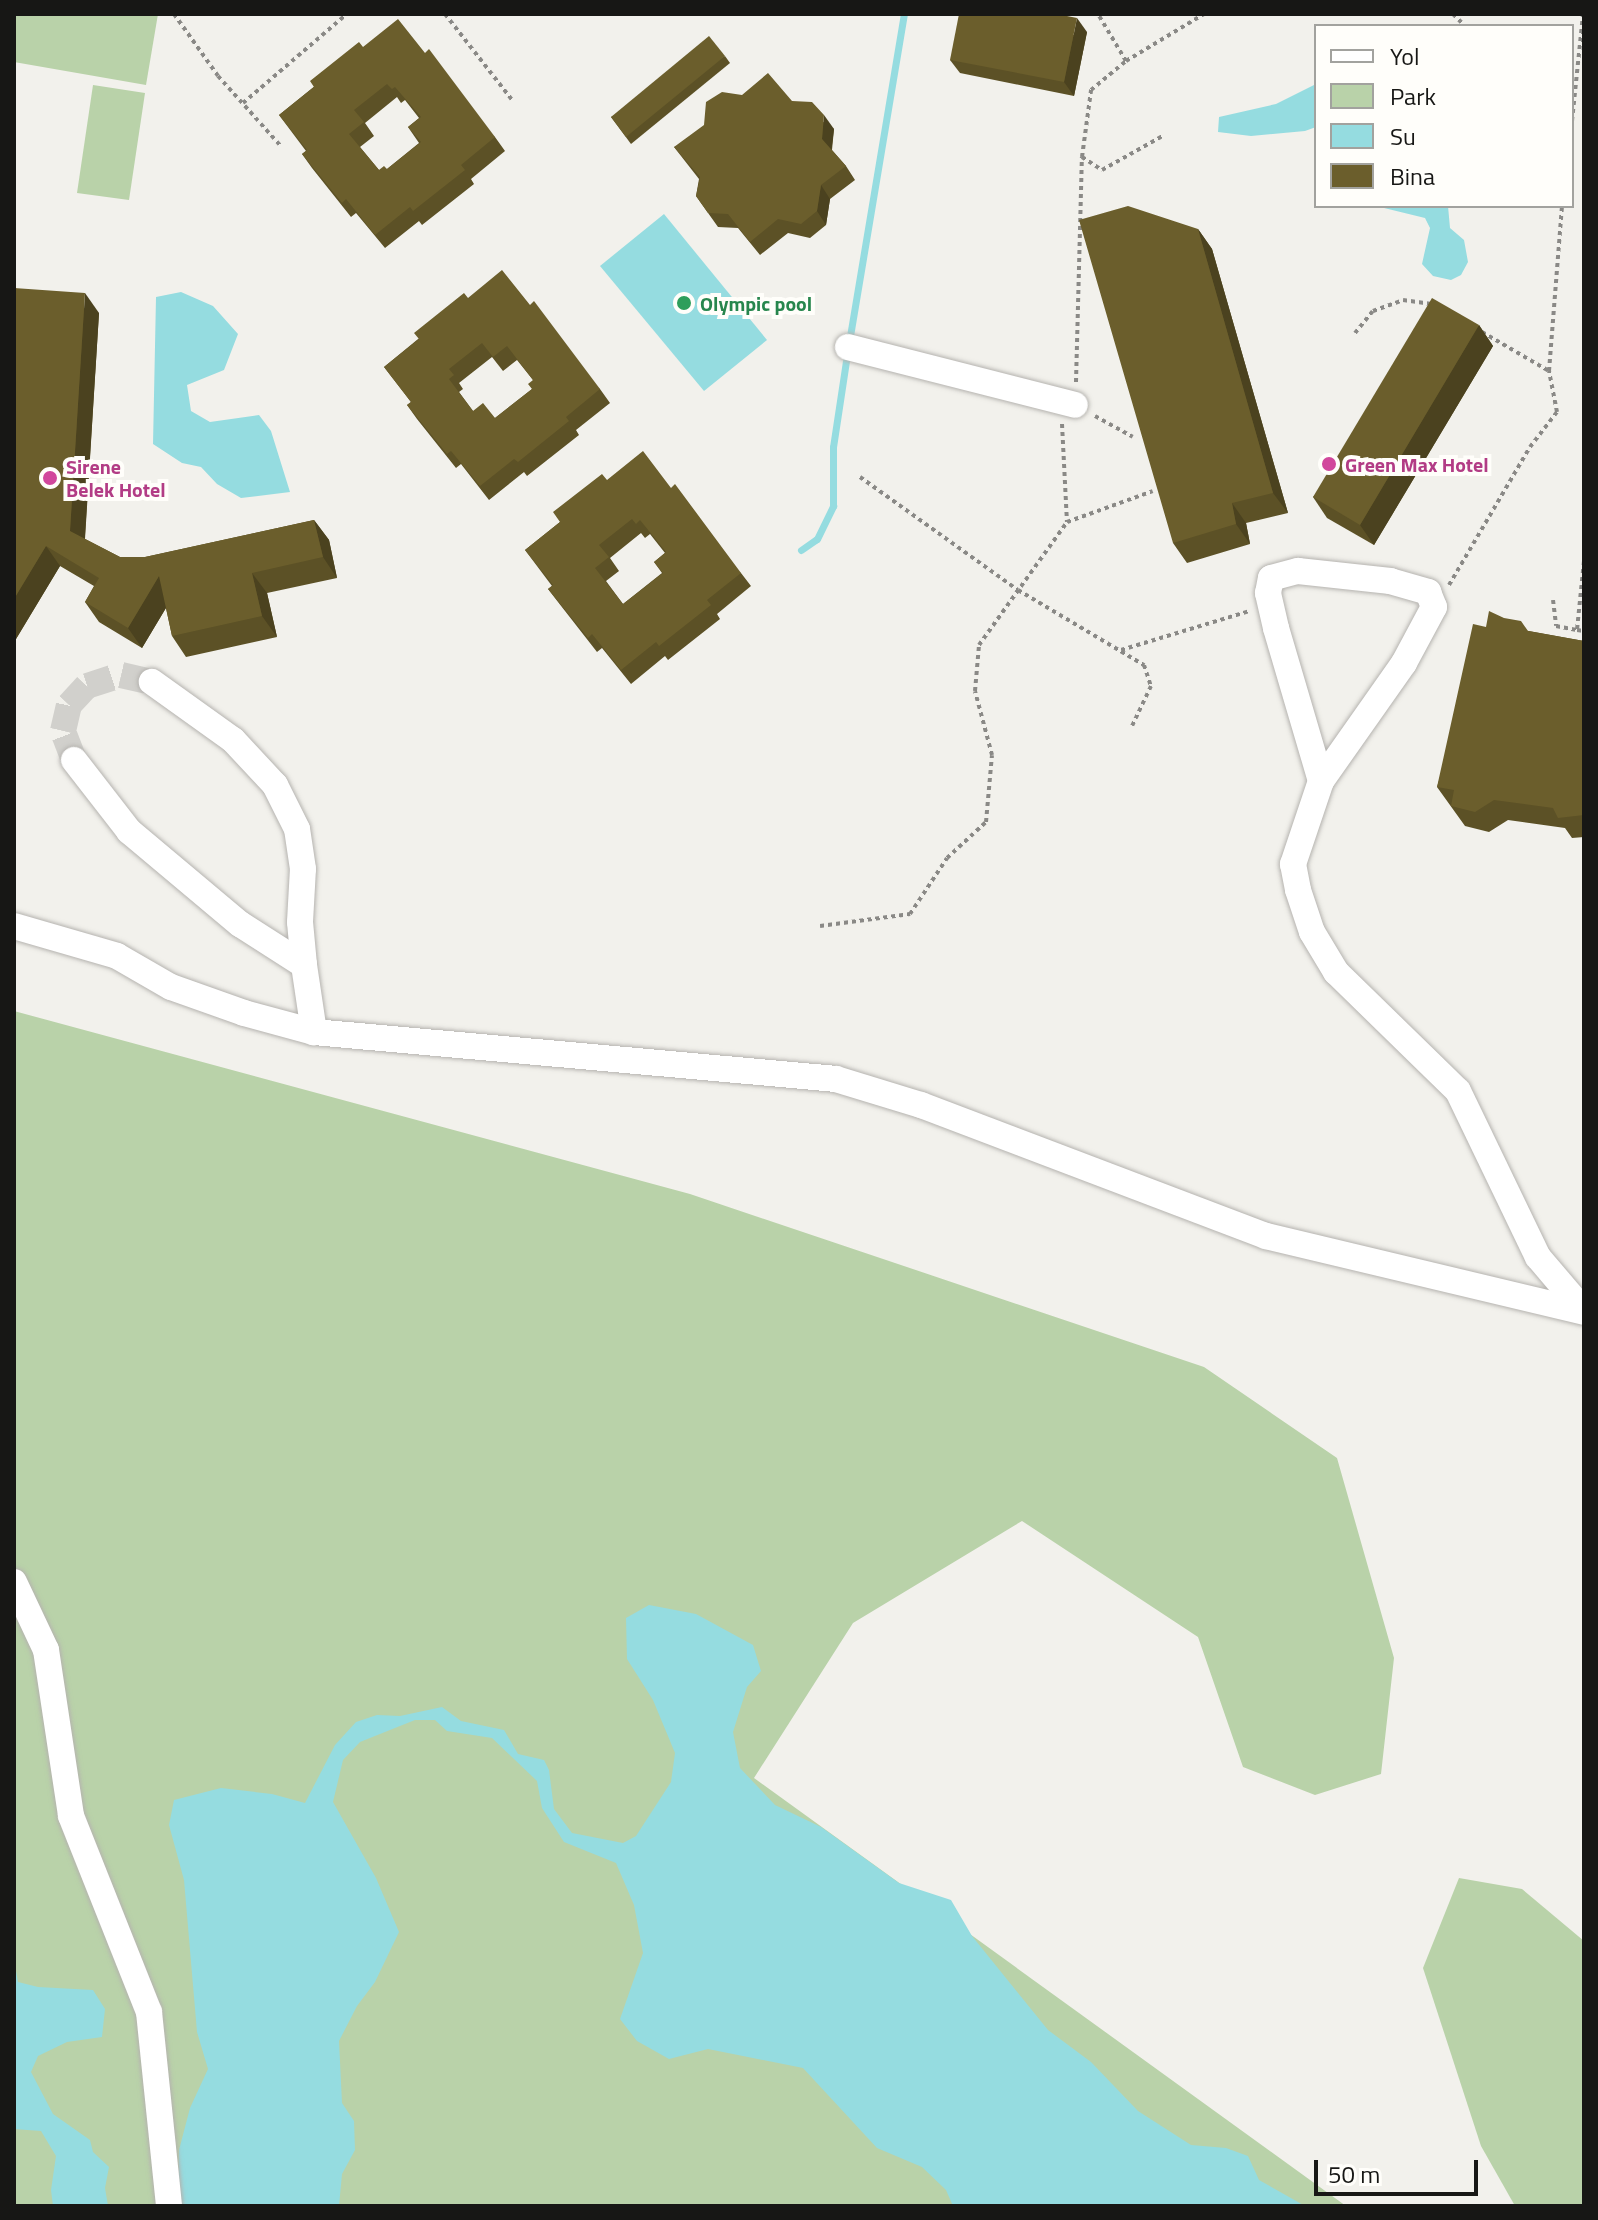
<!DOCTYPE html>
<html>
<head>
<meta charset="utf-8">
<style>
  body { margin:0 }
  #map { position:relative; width:1598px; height:2220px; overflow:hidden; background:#f2f1ec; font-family:"Titillium Web",sans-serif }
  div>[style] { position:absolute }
  .green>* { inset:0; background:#b9d2a9 }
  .water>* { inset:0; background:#95dce0 }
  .stream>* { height:7px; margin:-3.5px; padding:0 3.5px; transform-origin:3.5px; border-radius:3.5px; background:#95dce0 }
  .minor-tunnel>* { height:26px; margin-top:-13px; transform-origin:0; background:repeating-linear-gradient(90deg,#d1d0cc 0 26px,transparent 0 39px) }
  .path>* { height:4px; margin-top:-2px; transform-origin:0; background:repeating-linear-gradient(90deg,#8a8986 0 4px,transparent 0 8px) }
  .roads { filter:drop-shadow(0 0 2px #b5b3af) drop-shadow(0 0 2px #b5b3af) }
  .minor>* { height:26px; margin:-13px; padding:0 13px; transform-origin:13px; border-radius:13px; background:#fff }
  .wall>* { inset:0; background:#5c5126 }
  .shaded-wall>* { inset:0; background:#4b421f }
  .building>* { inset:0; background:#6b5e2c }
  .dots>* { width:22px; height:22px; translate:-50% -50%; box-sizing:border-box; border:4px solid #fffefa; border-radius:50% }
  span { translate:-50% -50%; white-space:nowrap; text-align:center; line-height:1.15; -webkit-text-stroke:8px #fffefa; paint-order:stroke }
  .leisure-label { font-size:20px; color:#27864d; font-weight:700 }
  .left { translate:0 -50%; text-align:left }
  .hotel-label { font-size:20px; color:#b23c85; font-weight:700 }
  .frame { position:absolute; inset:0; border:16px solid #171715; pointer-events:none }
  .legend { position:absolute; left:1314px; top:24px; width:260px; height:184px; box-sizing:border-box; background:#fffefa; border:2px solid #a2a29e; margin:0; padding:10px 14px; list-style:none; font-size:24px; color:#171715 }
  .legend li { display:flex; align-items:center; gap:16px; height:40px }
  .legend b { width:40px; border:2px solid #a2a29e }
  .scale { position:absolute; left:1314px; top:2160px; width:164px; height:36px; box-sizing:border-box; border:4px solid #171715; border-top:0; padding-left:10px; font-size:24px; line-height:28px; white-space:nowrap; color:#171715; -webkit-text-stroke:6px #fffefa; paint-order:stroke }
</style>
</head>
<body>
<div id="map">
  <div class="green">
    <i style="clip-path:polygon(14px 14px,158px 14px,146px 85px,14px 62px)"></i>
    <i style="clip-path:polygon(93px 85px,145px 93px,129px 200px,77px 193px)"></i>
    <i style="clip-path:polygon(14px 1011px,690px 1194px,1204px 1367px,1337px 1458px,1394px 1658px,1381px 1774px,1315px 1795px,1243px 1767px,1198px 1637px,1022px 1521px,853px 1623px,754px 1778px,1346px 2206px,14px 2206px)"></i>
    <i style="clip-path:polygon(1459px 1878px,1522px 1889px,1584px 1941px,1584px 2206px,1515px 2206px,1481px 2146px,1423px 1968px)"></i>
  </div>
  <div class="water">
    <i style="clip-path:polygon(1316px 84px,1316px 127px,1305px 131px,1251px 136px,1218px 132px,1219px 117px,1276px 104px)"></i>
    <i style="clip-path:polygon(1448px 206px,1450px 228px,1464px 240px,1468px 262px,1461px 275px,1451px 280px,1433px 276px,1422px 264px,1430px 228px,1425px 218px,1380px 207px)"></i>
    <i style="clip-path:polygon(664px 214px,767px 340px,704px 391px,600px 266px)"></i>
    <i style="clip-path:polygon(181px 292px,213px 306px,238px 334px,224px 370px,187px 385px,191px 411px,210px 422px,259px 415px,271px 431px,290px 492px,241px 498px,217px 484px,201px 467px,182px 463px,153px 444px,156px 297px)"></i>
    <i style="clip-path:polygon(649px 1605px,696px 1614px,753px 1645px,761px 1671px,747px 1687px,733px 1732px,740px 1768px,775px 1805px,821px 1827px,899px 1883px,951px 1900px,972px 1936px,1048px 2030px,1091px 2062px,1138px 2111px,1191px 2145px,1226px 2148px,1248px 2156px,1259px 2180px,1305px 2206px,953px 2206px,946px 2190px,922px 2167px,877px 2148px,803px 2068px,708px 2049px,669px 2059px,637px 2041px,620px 2019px,643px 1953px,634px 1905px,616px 1863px,564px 1842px,542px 1808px,537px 1781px,492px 1738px,447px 1731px,435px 1720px,415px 1720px,360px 1742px,343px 1760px,333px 1802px,376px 1878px,399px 1932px,375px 1982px,357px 2006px,339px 2041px,342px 2103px,354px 2121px,355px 2150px,342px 2174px,339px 2206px,178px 2206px,179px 2150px,190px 2108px,208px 2069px,197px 2032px,184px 1880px,169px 1825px,174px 1800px,221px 1788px,272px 1794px,305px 1803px,335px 1745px,356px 1722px,377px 1715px,400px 1716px,442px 1707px,461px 1721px,504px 1730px,518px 1754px,544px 1760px,549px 1770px,554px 1809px,572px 1833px,623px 1843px,636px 1836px,671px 1782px,675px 1753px,653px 1700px,627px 1659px,626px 1618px)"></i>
    <i style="clip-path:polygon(14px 1960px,18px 1982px,38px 1987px,93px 1990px,105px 2009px,102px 2037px,67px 2042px,38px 2056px,31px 2072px,53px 2114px,90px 2140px,93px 2152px,109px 2167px,105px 2188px,108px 2206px,53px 2206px,51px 2190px,56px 2156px,41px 2131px,14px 2129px)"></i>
  </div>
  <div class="stream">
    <i style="left:849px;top:342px;width:333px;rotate:-80.5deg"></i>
    <i style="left:801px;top:550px;width:19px;rotate:-35deg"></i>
    <i style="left:817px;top:539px;width:37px;rotate:-64deg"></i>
    <i style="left:833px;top:506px;width:59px;rotate:-90deg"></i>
    <i style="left:833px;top:447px;width:94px;rotate:-81.4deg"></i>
  </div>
  <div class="minor-tunnel">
    <i style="left:74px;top:760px;width:31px;rotate:-111deg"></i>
    <i style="left:63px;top:731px;width:27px;rotate:-77deg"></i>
    <i style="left:69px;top:705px;width:26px;rotate:-47deg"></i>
    <i style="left:87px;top:686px;width:36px;rotate:-18deg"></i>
    <i style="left:121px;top:675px;width:32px;rotate:13deg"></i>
  </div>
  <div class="path">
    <i style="left:174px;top:14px;width:76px;rotate:54.6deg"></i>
    <i style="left:218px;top:76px;width:93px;rotate:48.1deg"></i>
    <i style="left:445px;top:14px;width:110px;rotate:52deg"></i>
    <i style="left:1453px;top:14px;width:17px;rotate:45deg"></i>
    <i style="left:1126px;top:61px;width:91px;rotate:-31.1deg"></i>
    <i style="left:243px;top:103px;width:137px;rotate:-40.6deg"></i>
    <i style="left:1572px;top:121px;width:108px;rotate:-84.1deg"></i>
    <i style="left:1082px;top:157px;width:24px;rotate:33deg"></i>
    <i style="left:1102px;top:170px;width:71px;rotate:-29.4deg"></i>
    <i style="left:1482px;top:332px;width:78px;rotate:30.2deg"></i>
    <i style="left:1355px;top:333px;width:28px;rotate:-51deg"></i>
    <i style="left:1373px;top:311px;width:32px;rotate:-20deg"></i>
    <i style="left:1403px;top:300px;width:29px;rotate:8deg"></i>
    <i style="left:1076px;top:382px;width:225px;rotate:-88.5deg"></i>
    <i style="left:1082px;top:157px;width:68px;rotate:-82.3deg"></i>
    <i style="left:1091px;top:90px;width:45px;rotate:-39.6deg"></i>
    <i style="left:1126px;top:61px;width:55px;rotate:-120.8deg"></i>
    <i style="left:1095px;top:416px;width:43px;rotate:28.9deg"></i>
    <i style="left:1062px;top:424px;width:98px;rotate:87.1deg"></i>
    <i style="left:860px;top:477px;width:194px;rotate:35.6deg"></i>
    <i style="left:1018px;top:590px;width:147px;rotate:30.8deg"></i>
    <i style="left:1144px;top:665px;width:22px;rotate:72deg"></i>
    <i style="left:1151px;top:686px;width:44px;rotate:115.4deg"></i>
    <i style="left:1584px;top:561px;width:69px;rotate:95.8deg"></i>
    <i style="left:1577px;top:630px;width:7px;rotate:8deg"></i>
    <i style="left:1449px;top:585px;width:160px;rotate:-59.6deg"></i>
    <i style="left:1530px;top:447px;width:44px;rotate:-52.4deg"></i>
    <i style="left:1557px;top:412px;width:42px;rotate:-101deg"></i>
    <i style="left:1549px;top:371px;width:166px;rotate:-85.5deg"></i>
    <i style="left:1553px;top:600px;width:26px;rotate:83deg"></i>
    <i style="left:1556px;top:626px;width:21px;rotate:11deg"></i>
    <i style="left:1121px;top:650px;width:134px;rotate:-16.9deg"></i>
    <i style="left:820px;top:926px;width:91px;rotate:-7.6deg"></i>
    <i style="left:910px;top:914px;width:67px;rotate:-56.5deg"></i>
    <i style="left:947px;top:858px;width:53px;rotate:-42.7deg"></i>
    <i style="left:986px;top:822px;width:67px;rotate:-84.9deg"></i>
    <i style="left:992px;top:755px;width:66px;rotate:-104.9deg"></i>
    <i style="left:975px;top:691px;width:46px;rotate:-85deg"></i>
    <i style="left:979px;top:645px;width:151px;rotate:-54.4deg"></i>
    <i style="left:1067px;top:522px;width:91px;rotate:-19.8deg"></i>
  </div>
  <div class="roads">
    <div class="minor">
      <i style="left:848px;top:347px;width:234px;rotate:14.3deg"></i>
      <i style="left:74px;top:760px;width:90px;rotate:52.2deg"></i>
      <i style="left:129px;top:831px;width:145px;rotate:40deg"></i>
      <i style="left:240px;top:924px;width:76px;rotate:32.6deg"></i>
      <i style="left:304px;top:965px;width:43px;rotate:-95.3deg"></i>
      <i style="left:300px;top:922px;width:53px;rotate:-86.8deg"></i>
      <i style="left:303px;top:869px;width:40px;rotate:-98.5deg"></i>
      <i style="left:297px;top:829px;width:49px;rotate:-116.6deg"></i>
      <i style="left:275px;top:785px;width:62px;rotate:-133deg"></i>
      <i style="left:233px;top:740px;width:100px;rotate:-144.4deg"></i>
      <i style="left:1321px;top:781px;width:159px;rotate:-106.4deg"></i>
      <i style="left:1276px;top:628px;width:36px;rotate:-103deg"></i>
      <i style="left:1268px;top:593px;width:15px;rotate:-79deg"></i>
      <i style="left:1271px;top:578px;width:28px;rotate:-15deg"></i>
      <i style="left:1298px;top:571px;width:93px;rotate:6.2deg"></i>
      <i style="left:1390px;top:581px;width:40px;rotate:16deg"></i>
      <i style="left:1428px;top:592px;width:16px;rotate:68deg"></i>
      <i style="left:1434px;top:607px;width:64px;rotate:118.2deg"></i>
      <i style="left:1404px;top:663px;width:144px;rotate:125.1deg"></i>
      <i style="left:1321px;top:781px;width:88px;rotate:108.6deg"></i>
      <i style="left:1293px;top:864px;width:26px;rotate:79deg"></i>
      <i style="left:1298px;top:890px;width:44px;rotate:71.6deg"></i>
      <i style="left:1312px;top:932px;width:47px;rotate:59deg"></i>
      <i style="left:1336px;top:972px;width:170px;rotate:44.3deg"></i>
      <i style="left:1458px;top:1091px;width:184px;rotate:64.3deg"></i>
      <i style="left:1538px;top:1257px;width:71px;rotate:49.6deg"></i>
      <i style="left:14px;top:926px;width:107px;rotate:16.2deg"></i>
      <i style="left:117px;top:956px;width:62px;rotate:29.9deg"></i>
      <i style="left:171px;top:987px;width:77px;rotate:19.6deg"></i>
      <i style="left:244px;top:1013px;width:73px;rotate:15.2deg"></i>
      <i style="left:314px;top:1032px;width:524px;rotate:5.14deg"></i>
      <i style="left:836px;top:1079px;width:89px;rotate:17deg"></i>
      <i style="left:921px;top:1105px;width:369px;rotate:20.8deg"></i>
      <i style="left:1266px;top:1236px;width:327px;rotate:13.4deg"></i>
      <i style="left:304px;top:965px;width:68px;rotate:81.5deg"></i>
      <i style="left:14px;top:1582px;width:75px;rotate:64.8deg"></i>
      <i style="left:46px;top:1650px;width:168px;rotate:81.4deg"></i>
      <i style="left:71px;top:1816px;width:211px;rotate:68.3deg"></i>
      <i style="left:149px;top:2012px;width:195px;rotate:84.1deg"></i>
    </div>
  </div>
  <div class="wall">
    <i style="clip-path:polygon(1087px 32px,1074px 96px,960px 73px,950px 60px)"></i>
    <i style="clip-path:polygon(evenodd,363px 47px,495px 137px,505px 151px,471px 179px,474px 184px,422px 225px,419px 221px,385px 248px,356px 213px,351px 217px,312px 168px,302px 154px,306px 151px,279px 115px,363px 47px,397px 97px,401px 103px,405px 100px,419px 118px,408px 127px,419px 143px,387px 169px,379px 170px,360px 147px,374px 136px,365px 123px,397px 97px)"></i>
    <i style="clip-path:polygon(725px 56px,730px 63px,631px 144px,611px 117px)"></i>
    <i style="clip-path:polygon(792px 101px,834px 129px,832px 150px,846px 166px,855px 180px,830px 199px,826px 225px,810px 238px,788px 233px,760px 255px,738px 228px,718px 227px,696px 196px,699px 179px,674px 147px)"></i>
    <i style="clip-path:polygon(1198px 229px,1212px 249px,1288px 513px,1246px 523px,1250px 544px,1187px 563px,1173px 543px)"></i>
    <i style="clip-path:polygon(14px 288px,99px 313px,85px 539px,120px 557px,145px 557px,314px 520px,329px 540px,337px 578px,267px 593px,277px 637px,186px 657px,172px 636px,166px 608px,142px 648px,99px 622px,85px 602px,94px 586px,60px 566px,16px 639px,14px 638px)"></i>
    <i style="clip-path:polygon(evenodd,468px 298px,600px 389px,610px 403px,576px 430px,579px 435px,527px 476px,524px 472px,489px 500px,461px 464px,456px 468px,417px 419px,407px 405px,411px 402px,384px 367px,468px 298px,492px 357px,503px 371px,517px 360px,533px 380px,532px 389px,495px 418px,473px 411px,459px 392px,463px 389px,459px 383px,492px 357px)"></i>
    <i style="clip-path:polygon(1479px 325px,1493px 346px,1374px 545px,1327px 518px,1313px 497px)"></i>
    <i style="clip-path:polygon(evenodd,607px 480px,741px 573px,751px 586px,717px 614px,720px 619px,668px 660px,665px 656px,631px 684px,602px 648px,597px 652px,558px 602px,548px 589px,552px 586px,525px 550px,560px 522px,607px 480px,641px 533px,645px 538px,650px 534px,665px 553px,654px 562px,662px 573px,623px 604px,606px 581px,619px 571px,610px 558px,641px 533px)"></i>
    <i style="clip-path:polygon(1486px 627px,1529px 631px,1584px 641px,1584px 837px,1572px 838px,1565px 828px,1508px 820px,1489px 832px,1465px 826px,1437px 787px)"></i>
  </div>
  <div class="shaded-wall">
    <i style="clip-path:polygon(1077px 18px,1087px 32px,1074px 96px,1064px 82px)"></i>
    <i style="clip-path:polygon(824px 115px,834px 129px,831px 153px,822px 139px)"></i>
    <i style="clip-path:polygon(821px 185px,830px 199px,826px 225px,817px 211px)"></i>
    <i style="clip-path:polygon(1198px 229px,1212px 249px,1288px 513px,1273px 493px)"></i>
    <i style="clip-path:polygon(85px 293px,99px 313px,84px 551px,70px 531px)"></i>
    <i style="clip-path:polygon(1479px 325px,1493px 346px,1374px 545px,1360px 525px)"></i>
    <i style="clip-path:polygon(1232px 503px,1246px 523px,1250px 544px,1236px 524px)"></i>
    <i style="clip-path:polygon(314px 520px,329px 540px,337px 578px,323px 557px)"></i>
    <i style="clip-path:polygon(46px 546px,60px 566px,16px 639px,14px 636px,14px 599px)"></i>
    <i style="clip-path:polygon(252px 573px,267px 593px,277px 637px,262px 616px)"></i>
    <i style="clip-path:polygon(159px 576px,173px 596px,142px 648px,128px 628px)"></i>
  </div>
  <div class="building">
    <i style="clip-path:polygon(959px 14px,1057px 14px,1077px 18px,1064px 82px,950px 60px)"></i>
    <i style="clip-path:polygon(evenodd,398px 19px,425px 53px,429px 49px,495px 137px,461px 165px,465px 170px,413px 211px,410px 207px,375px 235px,346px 199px,342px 203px,302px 154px,307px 150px,279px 115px,314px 87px,310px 81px,359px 42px,363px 47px,398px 19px,387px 84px,392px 89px,395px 87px,421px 117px,408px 127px,421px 142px,387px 169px,384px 166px,379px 170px,349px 134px,364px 122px,354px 110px,387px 84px)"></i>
    <i style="clip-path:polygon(709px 36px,725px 56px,626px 137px,611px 117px)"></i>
    <i style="clip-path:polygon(768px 73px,792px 101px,812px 102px,824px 115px,822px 139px,846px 166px,821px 185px,817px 211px,801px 224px,778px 219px,750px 242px,728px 214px,708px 213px,696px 196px,700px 177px,674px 147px,704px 125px,706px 102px,722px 92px,742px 95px)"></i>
    <i style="clip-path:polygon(1128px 206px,1198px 229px,1273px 493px,1232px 503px,1236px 524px,1173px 543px,1079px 220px)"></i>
    <i style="clip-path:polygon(evenodd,502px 270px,530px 305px,534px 301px,600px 389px,566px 417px,569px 421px,518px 462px,514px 459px,480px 486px,451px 451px,447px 454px,407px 405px,411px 402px,384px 367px,419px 339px,414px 333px,464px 293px,468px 298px,502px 270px,482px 343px,493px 357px,507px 346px,533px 380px,528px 384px,532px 389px,495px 418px,483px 403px,473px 411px,449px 379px,454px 375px,449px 369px,482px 343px)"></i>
    <i style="clip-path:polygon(14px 288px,85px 293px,70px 531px,120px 557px,145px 557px,314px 520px,323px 557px,252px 573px,262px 616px,172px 636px,159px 576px,128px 628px,85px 602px,99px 578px,46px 546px,14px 599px)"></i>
    <i style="clip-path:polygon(1432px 298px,1479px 325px,1360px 525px,1313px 497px)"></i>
    <i style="clip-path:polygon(evenodd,643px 451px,671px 488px,675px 484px,741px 573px,707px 600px,711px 605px,659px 646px,656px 642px,621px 670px,592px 634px,588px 638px,548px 589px,553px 585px,525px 550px,560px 522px,553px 512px,602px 474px,607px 480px,643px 451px,632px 519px,636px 524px,640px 520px,666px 552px,654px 562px,663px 573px,623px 604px,595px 568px,609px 557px,599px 545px,632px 519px)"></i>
    <i style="clip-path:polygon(1489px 611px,1504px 618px,1521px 621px,1528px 631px,1584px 641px,1584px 815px,1558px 818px,1553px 808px,1494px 800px,1475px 812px,1451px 806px,1454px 790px,1437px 787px,1473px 624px,1486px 627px)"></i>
  </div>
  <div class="dots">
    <i style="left:684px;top:303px;background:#2e9e5b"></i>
    <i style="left:1329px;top:464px;background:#d1479c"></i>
    <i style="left:50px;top:478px;background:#d1479c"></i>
  </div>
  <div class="leisure-label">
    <span class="left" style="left:700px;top:303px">Olympic pool</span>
  </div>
  <div class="hotel-label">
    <span class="left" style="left:1345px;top:464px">Green Max Hotel</span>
    <span class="left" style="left:66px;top:478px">Sirene<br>Belek Hotel</span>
  </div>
  <div class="frame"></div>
  <ul class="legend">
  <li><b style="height:10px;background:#fff"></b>Yol</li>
  <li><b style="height:22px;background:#b9d2a9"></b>Park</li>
  <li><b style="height:22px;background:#95dce0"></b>Su</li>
  <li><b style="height:22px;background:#6b5e2c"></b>Bina</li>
  </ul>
  <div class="scale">50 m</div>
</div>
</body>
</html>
